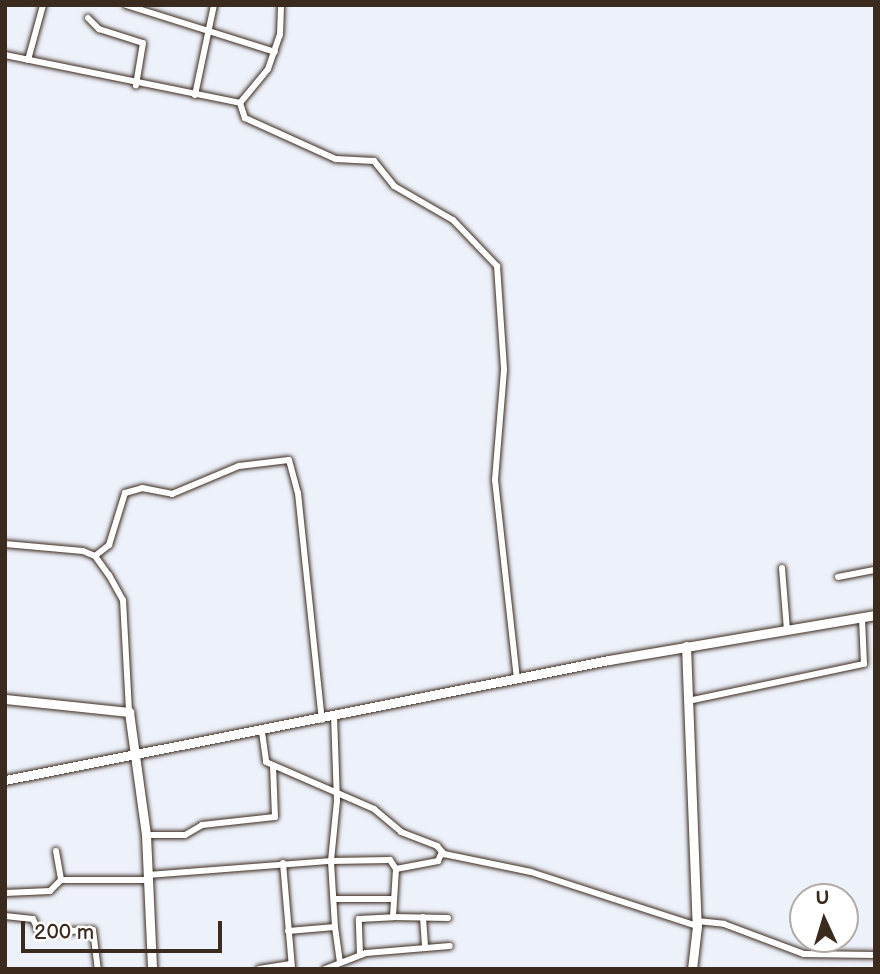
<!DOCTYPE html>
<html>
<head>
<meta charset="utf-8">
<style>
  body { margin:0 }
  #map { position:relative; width:880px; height:974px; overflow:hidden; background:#edf1fa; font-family:"Balsamiq Sans",sans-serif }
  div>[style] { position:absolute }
  .roads { filter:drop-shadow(0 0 2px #3b2a1e) drop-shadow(0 0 2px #3b2a1e) }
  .street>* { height:6px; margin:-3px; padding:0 3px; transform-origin:3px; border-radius:3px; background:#fff }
  .secondary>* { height:9px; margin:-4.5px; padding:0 4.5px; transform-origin:4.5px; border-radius:4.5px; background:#fff }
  span { translate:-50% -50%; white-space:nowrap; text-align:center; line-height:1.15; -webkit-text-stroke:7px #fff; paint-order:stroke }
  .frame { position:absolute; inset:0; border:7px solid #3b2a1e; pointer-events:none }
  .north { position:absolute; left:789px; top:883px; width:70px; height:70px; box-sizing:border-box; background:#fff; border:2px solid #b1aaa5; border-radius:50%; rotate:356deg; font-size:19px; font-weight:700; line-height:28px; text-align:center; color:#3b2a1e }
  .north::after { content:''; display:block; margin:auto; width:24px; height:32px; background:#3b2a1e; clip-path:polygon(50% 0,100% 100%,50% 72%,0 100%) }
  .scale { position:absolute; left:21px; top:921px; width:201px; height:32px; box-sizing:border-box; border:4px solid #3b2a1e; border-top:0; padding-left:9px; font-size:21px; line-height:24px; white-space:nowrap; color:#3b2a1e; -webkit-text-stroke:5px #fff; paint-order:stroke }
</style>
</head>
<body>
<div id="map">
  <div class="roads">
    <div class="street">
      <i style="left:126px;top:5px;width:156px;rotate:17.5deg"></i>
      <i style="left:88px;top:18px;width:16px;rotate:45deg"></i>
      <i style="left:99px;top:29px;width:46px;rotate:17.7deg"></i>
      <i style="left:143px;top:43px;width:43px;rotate:99.5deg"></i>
      <i style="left:5px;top:55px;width:240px;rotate:11.5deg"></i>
      <i style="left:240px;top:103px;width:44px;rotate:-50.5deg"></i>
      <i style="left:268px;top:69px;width:36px;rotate:-71deg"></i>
      <i style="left:280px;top:35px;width:30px;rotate:-88deg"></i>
      <i style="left:28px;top:60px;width:57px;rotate:-74.7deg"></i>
      <i style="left:195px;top:95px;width:92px;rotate:-78.1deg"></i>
      <i style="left:240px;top:103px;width:16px;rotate:72deg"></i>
      <i style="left:245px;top:118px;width:100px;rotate:24.3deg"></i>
      <i style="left:336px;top:159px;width:38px;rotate:3deg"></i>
      <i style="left:374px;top:161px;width:32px;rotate:51deg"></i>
      <i style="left:394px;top:186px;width:68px;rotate:30deg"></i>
      <i style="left:453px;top:220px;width:64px;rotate:46.3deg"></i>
      <i style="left:497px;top:266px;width:104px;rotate:86.1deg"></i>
      <i style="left:504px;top:370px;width:110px;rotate:94.7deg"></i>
      <i style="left:495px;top:480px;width:200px;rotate:83.7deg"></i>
      <i style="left:5px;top:544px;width:78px;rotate:5.1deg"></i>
      <i style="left:83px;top:551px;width:13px;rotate:23deg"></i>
      <i style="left:95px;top:556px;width:24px;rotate:54deg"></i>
      <i style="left:109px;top:575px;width:29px;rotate:61deg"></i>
      <i style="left:123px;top:600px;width:112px;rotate:86.9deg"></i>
      <i style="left:95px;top:556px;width:18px;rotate:-38deg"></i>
      <i style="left:109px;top:545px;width:54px;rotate:-72.9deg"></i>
      <i style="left:125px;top:493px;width:18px;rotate:-16deg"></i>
      <i style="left:142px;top:488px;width:31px;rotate:11deg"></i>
      <i style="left:172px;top:494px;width:73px;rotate:-22.7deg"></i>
      <i style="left:239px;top:466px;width:50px;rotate:-6.8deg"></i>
      <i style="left:289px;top:460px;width:34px;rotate:75deg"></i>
      <i style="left:298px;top:493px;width:228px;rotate:84deg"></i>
      <i style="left:782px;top:568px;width:62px;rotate:85.4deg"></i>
      <i style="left:838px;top:577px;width:38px;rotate:-11deg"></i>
      <i style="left:688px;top:701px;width:180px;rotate:-11.9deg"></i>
      <i style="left:864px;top:664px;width:46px;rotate:-92.5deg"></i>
      <i style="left:262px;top:732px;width:30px;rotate:82deg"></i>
      <i style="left:266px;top:762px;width:118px;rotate:23.5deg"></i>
      <i style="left:374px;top:809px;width:35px;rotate:40deg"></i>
      <i style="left:401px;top:832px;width:39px;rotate:21deg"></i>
      <i style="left:437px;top:846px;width:11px;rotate:49deg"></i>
      <i style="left:444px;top:854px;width:89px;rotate:11.7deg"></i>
      <i style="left:531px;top:872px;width:175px;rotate:18deg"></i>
      <i style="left:146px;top:835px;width:39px"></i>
      <i style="left:185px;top:835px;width:20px;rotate:-30deg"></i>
      <i style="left:202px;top:825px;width:73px;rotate:-6.3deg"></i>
      <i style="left:275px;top:817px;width:51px;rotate:-92.2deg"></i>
      <i style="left:56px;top:851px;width:29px;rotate:80deg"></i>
      <i style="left:283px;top:863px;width:106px;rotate:85.1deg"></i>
      <i style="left:396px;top:869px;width:43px;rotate:-10.8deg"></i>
      <i style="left:438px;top:861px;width:10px;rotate:-66deg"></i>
      <i style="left:148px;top:875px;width:184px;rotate:-4.4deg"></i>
      <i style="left:331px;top:861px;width:60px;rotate:-84.3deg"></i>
      <i style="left:337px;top:801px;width:84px;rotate:-92deg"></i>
      <i style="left:5px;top:893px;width:45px;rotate:-2.5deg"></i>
      <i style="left:50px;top:891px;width:16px;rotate:-45deg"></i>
      <i style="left:61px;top:880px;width:88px"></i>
      <i style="left:334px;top:899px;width:57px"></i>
      <i style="left:5px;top:916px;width:28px;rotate:6deg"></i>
      <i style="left:33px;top:919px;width:14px;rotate:65deg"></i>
      <i style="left:39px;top:932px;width:54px;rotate:-2.1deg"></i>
      <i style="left:93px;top:930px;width:39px;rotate:83deg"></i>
      <i style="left:423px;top:917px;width:30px;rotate:86deg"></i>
      <i style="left:697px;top:921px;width:27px;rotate:6deg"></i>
      <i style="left:724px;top:924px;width:85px;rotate:20.6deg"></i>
      <i style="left:804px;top:954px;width:71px;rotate:0.8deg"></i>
      <i style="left:335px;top:927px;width:36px;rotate:82deg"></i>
      <i style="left:288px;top:931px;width:47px;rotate:-4.9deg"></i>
      <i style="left:335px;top:927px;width:66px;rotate:-93.5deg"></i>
      <i style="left:331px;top:861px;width:59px;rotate:-1deg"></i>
      <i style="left:390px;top:860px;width:11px;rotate:56deg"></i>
      <i style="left:396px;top:869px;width:48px;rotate:93.6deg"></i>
      <i style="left:393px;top:917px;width:55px;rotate:1deg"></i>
      <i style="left:360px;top:955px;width:36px;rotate:-92deg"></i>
      <i style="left:359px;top:919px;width:34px;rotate:-3deg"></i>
      <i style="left:259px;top:969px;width:32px;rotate:-9deg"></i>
      <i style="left:325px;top:969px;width:44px;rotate:-21.3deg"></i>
      <i style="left:366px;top:953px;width:84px;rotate:-4.8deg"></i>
    </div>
    <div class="secondary">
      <i style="left:686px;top:646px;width:280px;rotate:87.8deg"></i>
      <i style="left:697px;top:926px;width:43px;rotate:96.6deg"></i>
      <i style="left:5px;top:699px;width:125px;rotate:6deg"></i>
      <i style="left:129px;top:712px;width:124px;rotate:82.1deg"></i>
      <i style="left:146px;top:835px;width:134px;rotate:87.4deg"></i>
      <i style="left:5px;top:780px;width:616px;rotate:-11.24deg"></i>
      <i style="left:609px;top:660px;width:270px;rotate:-9.6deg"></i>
    </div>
  </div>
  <div class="frame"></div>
  <div class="north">U</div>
  <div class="scale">200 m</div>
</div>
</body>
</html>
